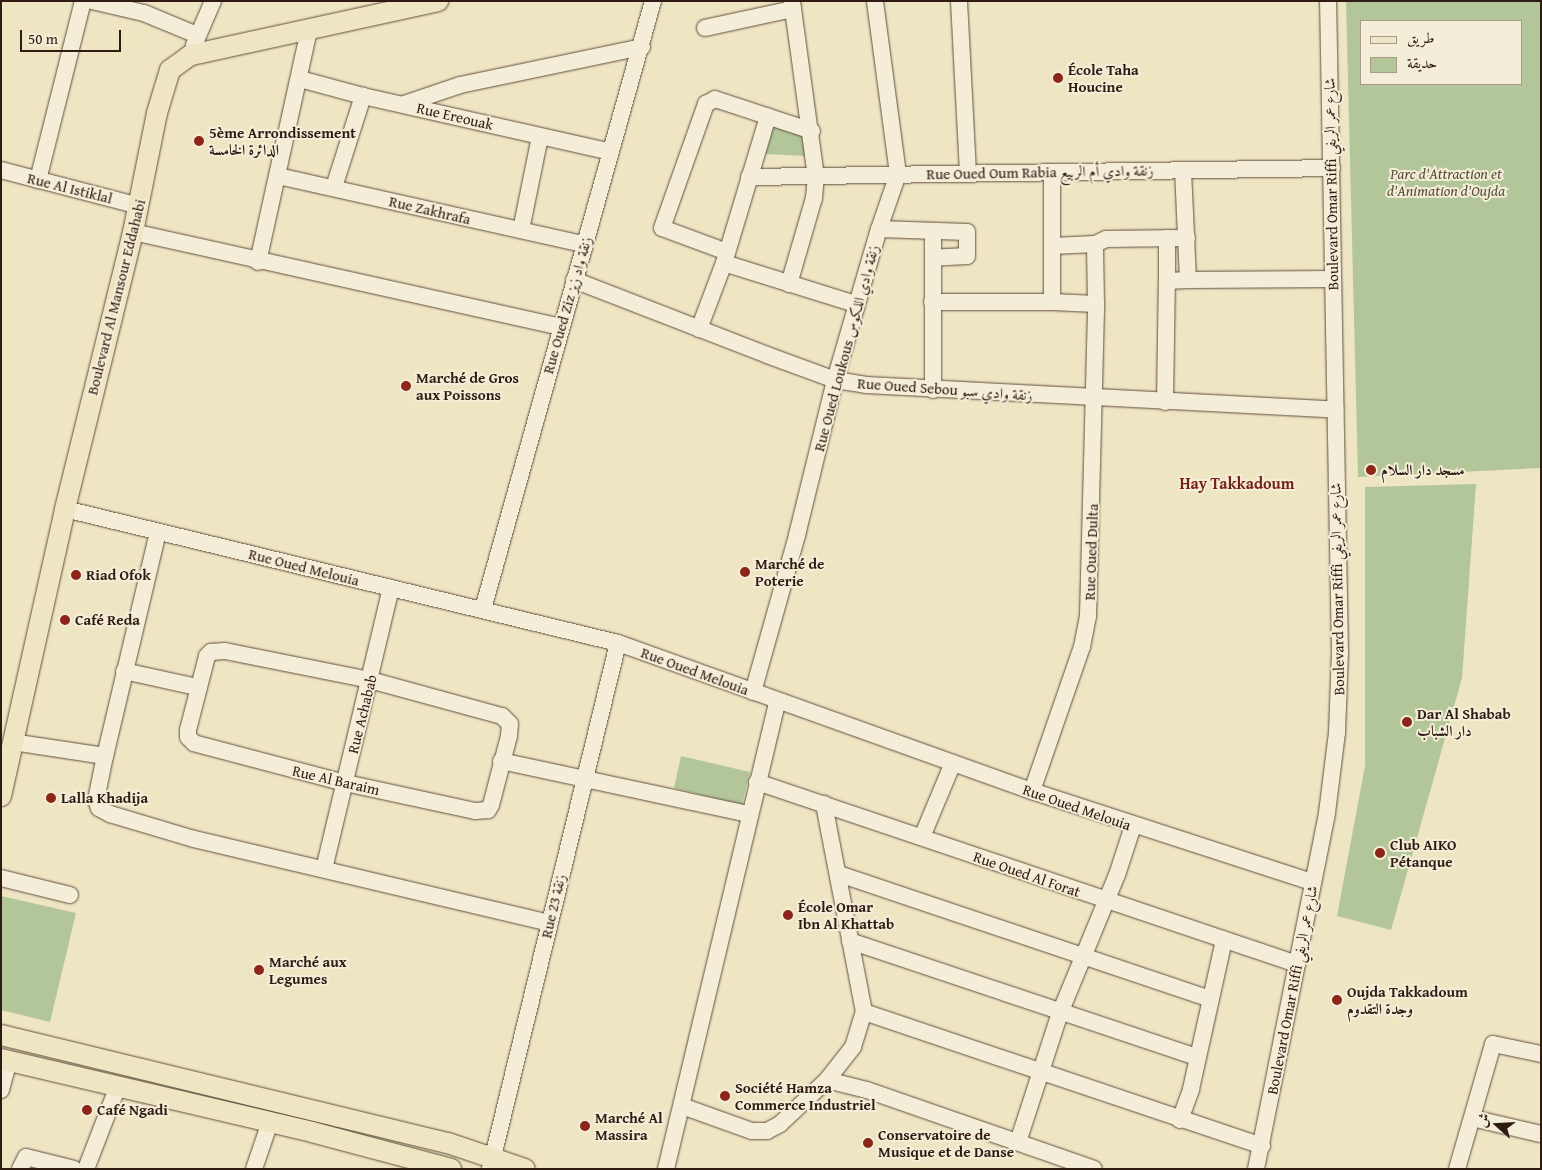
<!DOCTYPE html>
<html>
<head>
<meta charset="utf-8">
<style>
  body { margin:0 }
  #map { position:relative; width:1542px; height:1170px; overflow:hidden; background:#eee5c3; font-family:"Gentium Book Plus",Amiri,serif }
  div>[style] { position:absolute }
  .green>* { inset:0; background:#b3c699 }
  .roads { filter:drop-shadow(0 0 1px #604e3e) drop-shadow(0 0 1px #604e3e) }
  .minor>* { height:16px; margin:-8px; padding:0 8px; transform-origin:8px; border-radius:8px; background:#f4eed8 }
  .major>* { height:20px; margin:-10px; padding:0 10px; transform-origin:10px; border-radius:10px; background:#eee5c3 }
  .dots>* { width:14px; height:14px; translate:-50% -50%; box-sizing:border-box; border:2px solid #f4eed8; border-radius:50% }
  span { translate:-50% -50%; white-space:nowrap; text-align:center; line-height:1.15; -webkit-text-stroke:4px #f4eed8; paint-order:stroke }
  .poi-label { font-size:15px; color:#301b12; font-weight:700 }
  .left { translate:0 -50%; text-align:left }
  .street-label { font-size:15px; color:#301b12 }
  .park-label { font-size:15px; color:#574e3a; font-style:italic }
  .neighbourhood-label { font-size:16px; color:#7a1f14; font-weight:700 }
  .frame { position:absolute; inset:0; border:2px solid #301b12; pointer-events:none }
  .legend { position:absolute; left:1360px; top:20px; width:162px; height:65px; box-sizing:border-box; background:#f4eed8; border:1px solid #a69a89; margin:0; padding:6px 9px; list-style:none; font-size:15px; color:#301b12 }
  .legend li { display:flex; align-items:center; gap:10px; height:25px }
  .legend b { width:25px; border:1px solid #a69a89 }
  .north { position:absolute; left:1472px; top:1100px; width:50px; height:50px; -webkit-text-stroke:4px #f4eed8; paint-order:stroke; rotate:289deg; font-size:14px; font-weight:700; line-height:20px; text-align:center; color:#301b12 }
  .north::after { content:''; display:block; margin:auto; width:18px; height:22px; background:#301b12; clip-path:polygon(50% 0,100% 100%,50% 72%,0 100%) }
  .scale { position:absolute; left:20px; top:30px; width:101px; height:22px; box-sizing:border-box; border:2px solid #301b12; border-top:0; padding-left:6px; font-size:15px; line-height:18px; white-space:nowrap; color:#301b12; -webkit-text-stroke:4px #f4eed8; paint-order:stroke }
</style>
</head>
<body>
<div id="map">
  <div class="green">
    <i style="clip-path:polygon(evenodd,1346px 1px,1541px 1px,1541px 468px,1358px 477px,1346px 1px,1361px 21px,1521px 21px,1521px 84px,1361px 84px,1361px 21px)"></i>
    <i style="clip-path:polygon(774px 120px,805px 132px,806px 156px,766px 154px)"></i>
    <i style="clip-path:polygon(1476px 484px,1462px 678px,1391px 930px,1337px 916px,1365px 766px,1365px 487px)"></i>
    <i style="clip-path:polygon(681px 756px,750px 772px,742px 805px,674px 788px)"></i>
    <i style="clip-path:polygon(1px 896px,76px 913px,50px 1022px,1px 1010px)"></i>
  </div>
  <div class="roads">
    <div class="minor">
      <i style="left:92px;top:1px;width:53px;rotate:13deg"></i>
      <i style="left:144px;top:13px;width:57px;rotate:22.5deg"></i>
      <i style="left:959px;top:1px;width:171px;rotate:87deg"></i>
      <i style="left:705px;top:28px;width:90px;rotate:-12.2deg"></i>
      <i style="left:194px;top:45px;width:48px;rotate:-66.6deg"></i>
      <i style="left:300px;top:79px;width:65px;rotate:15.1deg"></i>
      <i style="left:363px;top:96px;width:254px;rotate:12.7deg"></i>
      <i style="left:404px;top:104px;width:59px;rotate:-18.7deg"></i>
      <i style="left:460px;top:85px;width:186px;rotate:-11.8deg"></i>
      <i style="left:1px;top:170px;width:143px;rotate:14.6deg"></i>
      <i style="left:1052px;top:173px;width:129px;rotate:90deg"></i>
      <i style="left:1052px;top:302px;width:44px;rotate:2.6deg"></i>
      <i style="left:1096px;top:304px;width:60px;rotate:-91deg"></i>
      <i style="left:1095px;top:244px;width:42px;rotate:177.3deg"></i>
      <i style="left:278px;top:176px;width:312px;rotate:12.6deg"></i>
      <i style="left:749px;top:177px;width:583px;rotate:-0.88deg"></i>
      <i style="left:38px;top:180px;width:185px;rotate:-75.9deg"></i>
      <i style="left:334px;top:187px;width:96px;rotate:-72.3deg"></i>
      <i style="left:879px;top:229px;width:88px;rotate:2deg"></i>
      <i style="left:967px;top:232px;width:24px;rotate:90deg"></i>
      <i style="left:967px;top:256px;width:34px;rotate:177deg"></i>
      <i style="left:521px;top:230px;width:95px;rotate:-78.5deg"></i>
      <i style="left:933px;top:231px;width:159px;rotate:90deg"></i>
      <i style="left:133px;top:232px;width:437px;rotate:12.5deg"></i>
      <i style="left:1095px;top:244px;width:12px;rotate:-24deg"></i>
      <i style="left:1106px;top:239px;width:81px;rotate:-0.7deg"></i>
      <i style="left:727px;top:252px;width:69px;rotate:-159.7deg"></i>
      <i style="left:662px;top:228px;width:132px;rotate:-70.5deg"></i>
      <i style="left:706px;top:104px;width:10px;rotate:-29deg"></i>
      <i style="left:715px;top:99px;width:102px;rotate:18.3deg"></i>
      <i style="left:258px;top:262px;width:238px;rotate:-77.6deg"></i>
      <i style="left:724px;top:263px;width:138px;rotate:17.3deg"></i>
      <i style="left:574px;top:280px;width:207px;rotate:21.2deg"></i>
      <i style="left:767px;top:355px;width:72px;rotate:20.2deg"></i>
      <i style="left:835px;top:380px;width:30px;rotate:9deg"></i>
      <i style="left:865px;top:385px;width:471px;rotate:3deg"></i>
      <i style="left:1188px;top:280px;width:145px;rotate:-0.4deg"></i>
      <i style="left:1167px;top:281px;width:43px;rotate:-90deg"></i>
      <i style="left:789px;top:284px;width:90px;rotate:-73.8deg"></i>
      <i style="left:814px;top:198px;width:21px;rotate:-85deg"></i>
      <i style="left:816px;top:177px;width:178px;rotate:-97.8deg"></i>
      <i style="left:932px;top:302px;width:120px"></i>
      <i style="left:699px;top:329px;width:71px;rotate:-69.3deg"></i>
      <i style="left:724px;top:263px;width:153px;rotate:-73.3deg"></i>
      <i style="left:1165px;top:402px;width:121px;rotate:-89.1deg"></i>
      <i style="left:1167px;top:281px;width:21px;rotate:-3deg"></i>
      <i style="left:1188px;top:280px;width:109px;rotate:-92.6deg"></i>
      <i style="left:65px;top:509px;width:569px;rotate:13.62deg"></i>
      <i style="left:618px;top:643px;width:440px;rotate:19.7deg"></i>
      <i style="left:1032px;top:791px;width:294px;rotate:18deg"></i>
      <i style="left:158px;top:532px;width:230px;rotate:103.3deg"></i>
      <i style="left:105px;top:756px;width:45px;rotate:101.6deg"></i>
      <i style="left:96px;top:800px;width:9px;rotate:69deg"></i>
      <i style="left:99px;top:808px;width:13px;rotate:29deg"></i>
      <i style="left:110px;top:814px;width:88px;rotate:16.6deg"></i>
      <i style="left:194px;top:839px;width:365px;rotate:13.3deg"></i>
      <i style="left:483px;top:609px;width:631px;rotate:-74.38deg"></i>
      <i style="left:225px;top:651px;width:148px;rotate:11.3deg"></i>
      <i style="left:370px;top:680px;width:137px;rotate:15.3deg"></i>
      <i style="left:502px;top:716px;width:11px;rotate:45deg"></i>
      <i style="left:510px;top:724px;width:12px;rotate:95deg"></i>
      <i style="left:509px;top:736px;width:71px;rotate:104.6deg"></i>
      <i style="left:491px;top:805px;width:6px;rotate:121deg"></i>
      <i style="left:488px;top:810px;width:13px;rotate:176deg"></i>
      <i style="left:475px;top:811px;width:133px;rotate:-167.8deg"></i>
      <i style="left:345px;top:783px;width:156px;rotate:-165.2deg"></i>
      <i style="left:194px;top:743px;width:8px;rotate:-135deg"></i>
      <i style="left:188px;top:737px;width:7px;rotate:-90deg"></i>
      <i style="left:188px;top:730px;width:76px;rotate:-75.6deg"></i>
      <i style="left:207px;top:656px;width:6px;rotate:-45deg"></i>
      <i style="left:211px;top:652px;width:14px;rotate:-4deg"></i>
      <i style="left:124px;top:671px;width:75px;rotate:12.4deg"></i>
      <i style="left:753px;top:692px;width:163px;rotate:-74.3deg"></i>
      <i style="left:797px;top:535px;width:160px;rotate:-76.2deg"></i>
      <i style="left:835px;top:380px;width:157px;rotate:-73.8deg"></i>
      <i style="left:879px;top:229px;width:58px;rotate:-70.9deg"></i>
      <i style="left:898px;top:174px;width:175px;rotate:-97.6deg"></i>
      <i style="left:13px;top:742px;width:93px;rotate:8.7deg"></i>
      <i style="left:501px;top:761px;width:253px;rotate:12.1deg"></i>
      <i style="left:757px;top:782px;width:570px;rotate:18.63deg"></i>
      <i style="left:1032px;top:791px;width:152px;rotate:-70.9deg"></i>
      <i style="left:1082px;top:647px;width:32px;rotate:-79deg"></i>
      <i style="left:1088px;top:616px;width:312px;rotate:-88.5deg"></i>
      <i style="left:922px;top:837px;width:80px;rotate:-67.3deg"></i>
      <i style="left:324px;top:869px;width:289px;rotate:-76.6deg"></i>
      <i style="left:839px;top:874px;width:391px;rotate:18.6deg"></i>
      <i style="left:1px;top:878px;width:71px;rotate:13.8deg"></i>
      <i style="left:850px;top:941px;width:365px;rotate:18.5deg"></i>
      <i style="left:864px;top:1012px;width:420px;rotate:18.6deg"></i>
      <i style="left:827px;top:1080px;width:41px;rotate:14deg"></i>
      <i style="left:867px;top:1090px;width:240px;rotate:19.2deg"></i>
      <i style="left:1px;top:1090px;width:31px;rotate:-75deg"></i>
      <i style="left:682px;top:1106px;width:74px;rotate:19.7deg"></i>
      <i style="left:752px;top:1131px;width:15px"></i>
      <i style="left:767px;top:1131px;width:15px;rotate:-28deg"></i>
      <i style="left:780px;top:1124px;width:64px;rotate:-43.1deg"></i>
      <i style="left:827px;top:1080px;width:42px;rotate:-51.8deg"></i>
      <i style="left:853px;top:1047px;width:37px;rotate:-73deg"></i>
      <i style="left:864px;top:1012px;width:212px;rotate:-100.9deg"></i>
      <i style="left:1472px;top:1118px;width:71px;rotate:13.1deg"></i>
      <i style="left:1180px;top:1120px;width:33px;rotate:-70deg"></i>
      <i style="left:1191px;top:1089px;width:153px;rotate:-77.5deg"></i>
      <i style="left:1018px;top:1142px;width:136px;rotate:-72deg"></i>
      <i style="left:1060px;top:1013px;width:149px;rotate:-67.6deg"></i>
      <i style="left:1117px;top:875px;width:52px;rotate:-71.9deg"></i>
      <i style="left:20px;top:1169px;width:13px;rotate:-63deg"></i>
      <i style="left:26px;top:1157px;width:49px;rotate:14deg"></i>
      <i style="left:86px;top:1169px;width:89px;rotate:-68.9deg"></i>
      <i style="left:254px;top:1169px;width:50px;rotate:-71.2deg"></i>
      <i style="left:490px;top:1169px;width:541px;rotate:-76.32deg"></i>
      <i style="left:666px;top:1169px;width:480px;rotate:-76.6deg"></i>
      <i style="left:1256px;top:1169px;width:363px;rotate:-78.7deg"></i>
      <i style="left:1327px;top:813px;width:81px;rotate:-82.9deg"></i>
      <i style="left:1337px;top:733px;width:80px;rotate:-87.9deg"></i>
      <i style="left:1340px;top:653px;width:652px;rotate:-91.05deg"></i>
      <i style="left:1457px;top:1169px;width:130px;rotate:-73.9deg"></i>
      <i style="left:1493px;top:1044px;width:49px;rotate:11.8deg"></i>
    </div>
    <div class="major">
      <i style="left:1px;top:796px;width:294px;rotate:-77.4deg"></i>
      <i style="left:65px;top:509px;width:285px;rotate:-76.2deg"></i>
      <i style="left:133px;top:232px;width:121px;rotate:-78.6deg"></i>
      <i style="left:157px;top:113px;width:45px;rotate:-73.2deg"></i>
      <i style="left:170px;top:70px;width:26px;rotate:-36deg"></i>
      <i style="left:191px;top:55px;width:253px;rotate:-12.3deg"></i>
      <i style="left:1px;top:1035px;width:460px;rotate:13.6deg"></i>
      <i style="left:448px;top:1143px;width:81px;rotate:18.7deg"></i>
      <i style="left:1px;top:1059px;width:319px;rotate:13.2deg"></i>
      <i style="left:312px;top:1132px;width:144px;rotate:14.9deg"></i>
    </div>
  </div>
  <div class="dots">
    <i style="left:1058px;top:78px;background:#8f2418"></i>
    <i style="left:199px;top:141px;background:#8f2418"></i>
    <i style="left:406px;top:386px;background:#8f2418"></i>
    <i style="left:1371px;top:470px;background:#8f2418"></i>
    <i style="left:745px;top:572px;background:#8f2418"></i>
    <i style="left:76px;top:575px;background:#8f2418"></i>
    <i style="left:65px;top:620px;background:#8f2418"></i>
    <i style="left:1407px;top:722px;background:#8f2418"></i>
    <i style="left:51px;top:798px;background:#8f2418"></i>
    <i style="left:1380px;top:853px;background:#8f2418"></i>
    <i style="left:788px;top:915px;background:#8f2418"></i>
    <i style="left:259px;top:970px;background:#8f2418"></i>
    <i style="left:1337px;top:1000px;background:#8f2418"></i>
    <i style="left:725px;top:1096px;background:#8f2418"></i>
    <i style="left:87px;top:1110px;background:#8f2418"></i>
    <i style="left:585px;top:1126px;background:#8f2418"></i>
    <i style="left:868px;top:1143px;background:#8f2418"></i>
  </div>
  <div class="poi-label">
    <span class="left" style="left:1068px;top:78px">École Taha<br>Houcine</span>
    <span class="left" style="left:209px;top:141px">5ème Arrondissement<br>الدائرة الخامسة</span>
    <span class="left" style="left:416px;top:386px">Marché de Gros<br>aux Poissons</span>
    <span class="left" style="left:1381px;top:470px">مسجد دار السلام</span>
    <span class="left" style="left:755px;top:572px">Marché de<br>Poterie</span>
    <span class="left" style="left:86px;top:575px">Riad Ofok</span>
    <span class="left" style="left:75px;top:620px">Café Reda</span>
    <span class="left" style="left:1417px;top:722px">Dar Al Shabab<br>دار الشباب</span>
    <span class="left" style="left:61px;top:798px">Lalla Khadija</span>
    <span class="left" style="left:1390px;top:853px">Club AIKO<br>Pétanque</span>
    <span class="left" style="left:798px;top:915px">École Omar<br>Ibn Al Khattab</span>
    <span class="left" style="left:269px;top:970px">Marché aux<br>Legumes</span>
    <span class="left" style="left:1347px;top:1000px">Oujda Takkadoum<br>وجدة التقدوم</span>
    <span class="left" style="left:735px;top:1096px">Société Hamza<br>Commerce Industriel</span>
    <span class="left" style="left:97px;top:1110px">Café Ngadi</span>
    <span class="left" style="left:595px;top:1126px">Marché Al<br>Massira</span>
    <span class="left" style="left:878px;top:1143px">Conservatoire de<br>Musique et de Danse</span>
  </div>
  <div class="street-label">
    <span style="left:455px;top:116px;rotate:13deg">Rue Ereouak</span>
    <span style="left:1040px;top:172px;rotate:-1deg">Rue Oued Oum Rabia زنقة وادي أم الربيع</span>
    <span style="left:1331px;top:184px;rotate:-91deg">Boulevard Omar Riffi شارع عمر الريفي</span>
    <span style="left:70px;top:188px;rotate:14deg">Rue Al Istiklal</span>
    <span style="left:430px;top:210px;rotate:13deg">Rue Zakhrafa</span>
    <span style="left:116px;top:297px;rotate:-76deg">Boulevard Al Mansour Eddahabi</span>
    <span style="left:567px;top:305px;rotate:-74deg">Rue Oued Ziz زنقة واد زيز</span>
    <span style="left:846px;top:348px;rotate:-75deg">Rue Oued Loukous زنقة وادي اللكوس</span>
    <span style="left:945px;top:389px;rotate:4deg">Rue Oued Sebou زنقة وادي سبو</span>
    <span style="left:1091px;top:552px;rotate:-88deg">Rue Oued Dulta</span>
    <span style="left:304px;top:567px;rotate:14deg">Rue Oued Melouia</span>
    <span style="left:1337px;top:589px;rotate:-91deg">Boulevard Omar Riffi شارع عمر الريفي</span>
    <span style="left:695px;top:671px;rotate:20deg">Rue Oued Melouia</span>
    <span style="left:362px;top:714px;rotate:-76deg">Rue Achabab</span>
    <span style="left:336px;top:780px;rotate:13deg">Rue Al Baraim</span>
    <span style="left:1077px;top:807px;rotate:19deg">Rue Oued Melouia</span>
    <span style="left:1027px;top:874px;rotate:19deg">Rue Oued Al Forat</span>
    <span style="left:553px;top:906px;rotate:-77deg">Rue 23 زنقة</span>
    <span style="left:1292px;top:990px;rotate:-79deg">Boulevard Omar Riffi شارع عمر الريفي</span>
  </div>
  <div class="park-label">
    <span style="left:1446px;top:182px">Parc d'Attraction et<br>d'Animation d'Oujda</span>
  </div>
  <div class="neighbourhood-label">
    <span style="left:1237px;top:483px">Hay Takkadoum</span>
  </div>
  <div class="frame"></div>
  <ul class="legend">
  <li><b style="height:6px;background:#eee5c3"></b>طريق</li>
  <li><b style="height:14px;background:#b3c699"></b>حديقة</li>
  </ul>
  <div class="north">ش</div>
  <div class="scale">50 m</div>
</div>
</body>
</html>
